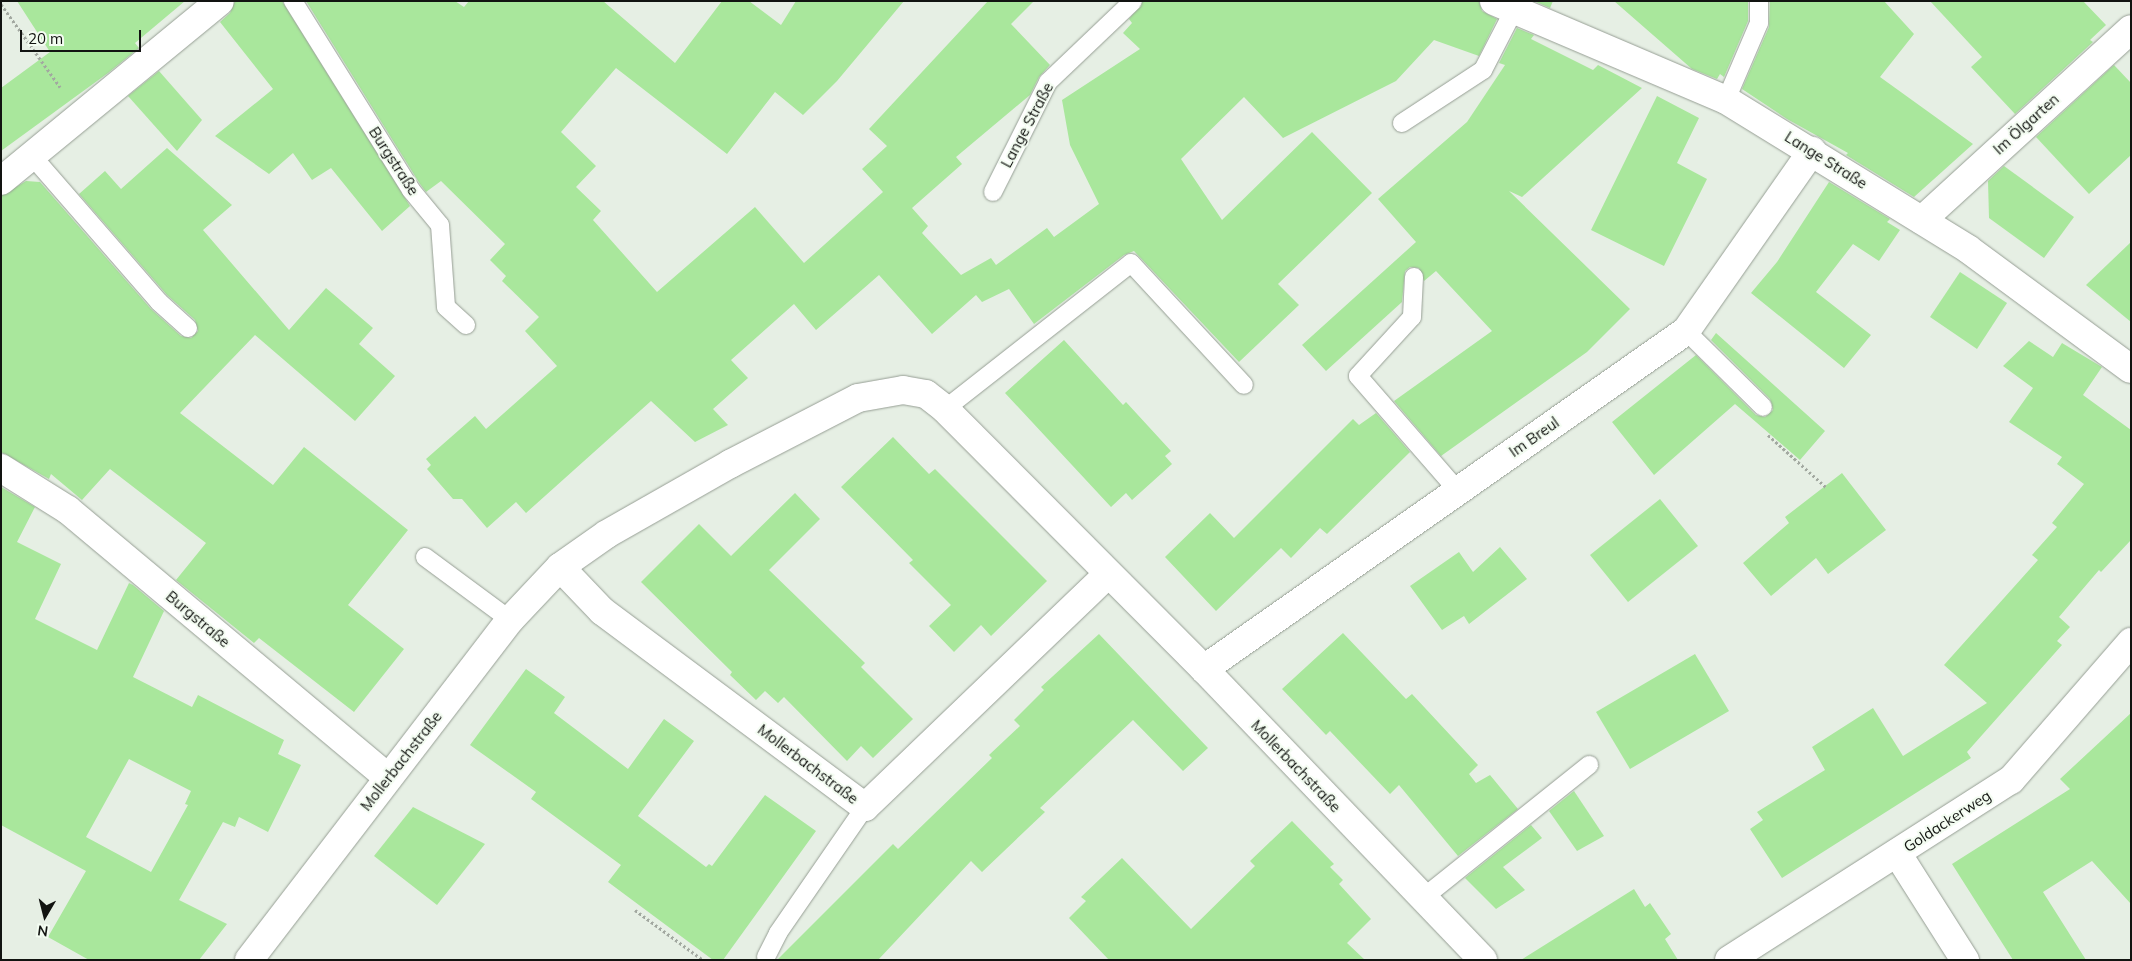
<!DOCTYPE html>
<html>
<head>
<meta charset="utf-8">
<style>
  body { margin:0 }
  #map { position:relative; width:2132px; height:961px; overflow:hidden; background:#e6efe4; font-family:Mulish,sans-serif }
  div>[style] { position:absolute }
  .building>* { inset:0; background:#a9e79c }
  .path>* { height:3px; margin-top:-1.5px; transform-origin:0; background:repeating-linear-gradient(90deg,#a2a8a0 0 2.5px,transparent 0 5px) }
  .roads { filter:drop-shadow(0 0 1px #969e94) drop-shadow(0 0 1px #969e94) }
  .service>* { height:18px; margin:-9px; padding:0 9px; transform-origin:9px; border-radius:9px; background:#fff }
  .minor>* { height:28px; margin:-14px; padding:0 14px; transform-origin:14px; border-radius:14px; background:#fff }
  span { translate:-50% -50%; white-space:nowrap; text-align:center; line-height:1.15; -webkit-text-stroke:4px #f3fcf1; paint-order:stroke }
  .street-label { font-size:15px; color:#121411 }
  .frame { position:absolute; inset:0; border:2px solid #121411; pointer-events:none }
  .north { position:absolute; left:20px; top:891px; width:50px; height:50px; -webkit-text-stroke:4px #f3fcf1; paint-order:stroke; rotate:188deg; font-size:14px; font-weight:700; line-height:20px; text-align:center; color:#121411 }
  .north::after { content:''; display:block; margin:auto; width:18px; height:22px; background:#121411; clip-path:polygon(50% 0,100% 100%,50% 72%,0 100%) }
  .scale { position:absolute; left:20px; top:30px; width:121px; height:22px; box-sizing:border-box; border:2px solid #121411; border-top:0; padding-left:6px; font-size:15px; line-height:18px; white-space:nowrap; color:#121411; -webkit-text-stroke:4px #f3fcf1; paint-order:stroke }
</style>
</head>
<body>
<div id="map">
  <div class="building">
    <i style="clip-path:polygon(17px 1px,185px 1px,135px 43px,139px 48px,108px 73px,1px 151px,1px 88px,50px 52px)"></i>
    <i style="clip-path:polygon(235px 1px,282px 1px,410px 206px,382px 231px,331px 168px,312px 180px,293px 153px,269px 174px,215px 136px,273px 89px,220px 22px,230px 13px)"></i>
    <i style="clip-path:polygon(306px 1px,455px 1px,464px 7px,469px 1px,603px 1px,675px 63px,722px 1px,749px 1px,781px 25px,796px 1px,904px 1px,837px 81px,803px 115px,775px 92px,727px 154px,616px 68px,561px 132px,596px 166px,576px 187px,601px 211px,593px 220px,657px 292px,755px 207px,804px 263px,883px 192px,862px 169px,887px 146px,869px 129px,988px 1px,1034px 1px,1011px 24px,1050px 65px,1039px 77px,1030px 95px,956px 157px,962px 164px,912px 208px,928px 226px,922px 233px,961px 275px,991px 258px,996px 265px,1047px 228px,1054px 237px,1099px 204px,1070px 145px,1062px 100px,1140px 49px,1123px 33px,1132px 23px,1129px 19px,1143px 1px,1479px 1px,1482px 11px,1497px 19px,1479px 56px,1434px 40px,1396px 81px,1283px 138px,1244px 97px,1181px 159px,1222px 220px,1312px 132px,1372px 193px,1278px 284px,1299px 305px,1239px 362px,1134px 251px,1124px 255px,1034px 324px,1009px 289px,982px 302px,976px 295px,932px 334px,879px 275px,816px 330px,794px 304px,731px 360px,748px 378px,713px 409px,728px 425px,695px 442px,651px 401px,526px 513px,516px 502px,487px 528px,462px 499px,453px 499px,427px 469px,431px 465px,426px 459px,475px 416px,486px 429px,557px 366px,525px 331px,539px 317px,502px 281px,506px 276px,490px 260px,505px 244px,441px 181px,426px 192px,420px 184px)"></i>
    <i style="clip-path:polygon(1534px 1px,1553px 1px,1550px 8px)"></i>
    <i style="clip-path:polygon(1614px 1px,1748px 1px,1748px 21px,1724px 77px,1720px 74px,1717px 79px,1692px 69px)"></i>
    <i style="clip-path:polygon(1770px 1px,1884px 1px,1914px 34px,1880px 77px,1973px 144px,1914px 197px,1846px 155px,1848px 153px,1787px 119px,1742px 89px,1769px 27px)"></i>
    <i style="clip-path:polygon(1930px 1px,2083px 1px,2106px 25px,2090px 40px,2093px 42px,2015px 114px,1971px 67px,1982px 57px)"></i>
    <i style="clip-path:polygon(1517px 28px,1534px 35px,1531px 39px,1593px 70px,1598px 65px,1642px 88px,1522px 197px,1509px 191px,1630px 309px,1587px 352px,1441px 456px,1394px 401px,1492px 331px,1436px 271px,1424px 281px,1419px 268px,1410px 267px,1405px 271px,1402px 302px,1326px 371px,1302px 345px,1416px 242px,1378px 199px,1467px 122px,1505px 65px,1499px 63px)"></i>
    <i style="clip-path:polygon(2114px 65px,2131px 83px,2131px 155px,2089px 194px,2036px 137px)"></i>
    <i style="clip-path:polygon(159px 71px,202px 120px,177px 151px,128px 96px)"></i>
    <i style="clip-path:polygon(1657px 96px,1699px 118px,1677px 163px,1707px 179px,1664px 266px,1591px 230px)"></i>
    <i style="clip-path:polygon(167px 148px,232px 205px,203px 230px,289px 330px,326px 288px,373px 328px,359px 344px,395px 376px,355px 421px,255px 335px,180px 413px,273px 485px,304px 447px,408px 530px,348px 605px,404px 649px,354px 712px,259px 638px,254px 643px,176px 580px,206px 543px,110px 469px,82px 500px,51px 474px,49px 479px,1px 452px,1px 196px,26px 181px,40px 182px,151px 309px,181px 336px,191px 338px,198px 331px,195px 320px,167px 295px,79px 194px,105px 171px,121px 189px)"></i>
    <i style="clip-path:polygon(2004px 166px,2074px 217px,2044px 258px,1989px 218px,1988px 181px)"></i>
    <i style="clip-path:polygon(1829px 182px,1890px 219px,1887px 222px,1900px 230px,1879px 261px,1853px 244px,1816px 292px,1871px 335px,1844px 368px,1751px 293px,1777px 262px)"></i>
    <i style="clip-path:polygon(2131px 242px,2131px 322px,2086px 285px)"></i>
    <i style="clip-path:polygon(1960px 272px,2007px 303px,1977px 349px,1930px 317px)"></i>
    <i style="clip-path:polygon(1716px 333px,1825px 431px,1800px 460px,1735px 404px,1654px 475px,1612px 422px,1696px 355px,1756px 415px,1765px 417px,1773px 410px,1770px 399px,1711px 340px)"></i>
    <i style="clip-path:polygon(1064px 340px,1123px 405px,1126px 402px,1171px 451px,1165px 456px,1172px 464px,1132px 500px,1126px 493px,1111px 507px,1005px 393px)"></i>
    <i style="clip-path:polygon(2029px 341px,2053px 357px,2062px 343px,2102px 367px,2083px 395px,2131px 430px,2131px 540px,2101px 572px,2099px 570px,2059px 617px,2070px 627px,2057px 641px,2062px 645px,1967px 752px,1971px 758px,1782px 878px,1750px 829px,1763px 820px,1757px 812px,1825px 770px,1812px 747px,1873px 708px,1903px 756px,1987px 703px,1944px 665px,2038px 560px,2032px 555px,2057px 527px,2052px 523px,2084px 484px,2057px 464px,2062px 457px,2009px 422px,2033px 388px,2003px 366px)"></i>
    <i style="clip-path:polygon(1376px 413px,1410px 452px,1327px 534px,1320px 528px,1291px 558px,1281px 548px,1216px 611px,1165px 557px,1210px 513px,1234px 538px,1353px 419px,1359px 425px)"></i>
    <i style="clip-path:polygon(893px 437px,929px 474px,935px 469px,1047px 581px,991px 636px,981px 625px,954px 652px,929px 626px,951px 605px,909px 563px,913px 560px,841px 487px)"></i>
    <i style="clip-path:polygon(1842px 473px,1886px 530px,1828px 574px,1816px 558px,1771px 596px,1743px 563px,1789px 523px,1785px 517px)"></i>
    <i style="clip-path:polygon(evenodd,1px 487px,35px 507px,17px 542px,61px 564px,35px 619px,97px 650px,129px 583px,133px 585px,164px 611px,133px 677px,192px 707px,198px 695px,284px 740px,278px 754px,301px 765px,268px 832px,239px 817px,235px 827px,223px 822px,179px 900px,227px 924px,199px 960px,89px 960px,48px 937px,86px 871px,1px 825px,1px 487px,129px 759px,191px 791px,185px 804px,188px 805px,151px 872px,86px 837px,129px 759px)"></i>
    <i style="clip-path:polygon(795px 493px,820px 519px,769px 570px,865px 663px,861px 667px,913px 719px,873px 758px,861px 746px,847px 761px,784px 697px,778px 703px,765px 691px,756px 700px,730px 675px,732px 672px,641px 582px,699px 524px,731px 556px)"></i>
    <i style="clip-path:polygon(1660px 499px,1698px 546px,1628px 602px,1590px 555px)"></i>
    <i style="clip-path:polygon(1500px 547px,1527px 579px,1469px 624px,1464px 616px,1442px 630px,1410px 586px,1459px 552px,1473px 572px)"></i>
    <i style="clip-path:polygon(1343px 633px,1406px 699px,1412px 694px,1478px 765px,1469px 774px,1476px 783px,1490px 775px,1518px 809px,1458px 856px,1399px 785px,1390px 794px,1330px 731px,1326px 735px,1282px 689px)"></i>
    <i style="clip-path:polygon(1099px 634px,1208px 748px,1183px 771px,1133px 720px,1040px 808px,1045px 812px,982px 872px,971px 861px,878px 960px,777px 960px,893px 844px,898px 849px,992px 758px,989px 755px,1020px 726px,1014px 720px,1044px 690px,1041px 687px)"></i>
    <i style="clip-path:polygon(1695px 654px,1729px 711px,1630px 769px,1596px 712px)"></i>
    <i style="clip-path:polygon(526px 669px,565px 697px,554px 713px,628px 769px,664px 719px,694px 741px,638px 816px,706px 867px,709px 864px,712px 866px,765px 795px,816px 831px,723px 960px,713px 960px,608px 882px,621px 865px,531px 799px,536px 792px,470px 745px)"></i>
    <i style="clip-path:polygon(2131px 713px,2131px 904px,2092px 861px,2043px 892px,2086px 960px,2013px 960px,1952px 864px,2070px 789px,2060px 779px)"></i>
    <i style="clip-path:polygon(1574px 791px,1604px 836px,1577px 851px,1549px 811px)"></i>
    <i style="clip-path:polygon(413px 807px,485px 844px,437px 905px,374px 856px)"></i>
    <i style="clip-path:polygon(1292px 821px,1334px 864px,1330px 867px,1343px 880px,1339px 884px,1371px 919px,1347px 943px,1365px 960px,1109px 960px,1069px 918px,1086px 901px,1081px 897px,1122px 858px,1191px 929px,1255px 866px,1250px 861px)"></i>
    <i style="clip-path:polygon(1531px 825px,1542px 838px,1503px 867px,1525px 890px,1496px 909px,1465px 878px)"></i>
    <i style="clip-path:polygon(1634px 889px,1645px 907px,1650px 903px,1671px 934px,1665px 939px,1678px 960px,1521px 960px)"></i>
  </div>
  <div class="path">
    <i style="left:1px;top:4px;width:102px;rotate:54.6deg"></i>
    <i style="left:1768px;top:435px;width:78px;rotate:41.9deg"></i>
    <i style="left:635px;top:910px;width:84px;rotate:36.3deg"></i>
  </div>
  <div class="roads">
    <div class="service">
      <i style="left:293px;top:1px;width:223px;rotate:58deg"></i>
      <i style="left:411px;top:190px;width:45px;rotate:50.4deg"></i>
      <i style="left:440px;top:225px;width:82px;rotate:85.8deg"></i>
      <i style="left:446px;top:307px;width:27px;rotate:42deg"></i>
      <i style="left:1726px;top:100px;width:84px;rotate:-66.8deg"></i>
      <i style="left:1759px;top:23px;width:22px;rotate:-90deg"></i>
      <i style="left:1402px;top:123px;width:97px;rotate:-33.2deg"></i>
      <i style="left:1483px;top:70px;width:68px;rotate:-62.7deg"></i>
      <i style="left:33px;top:157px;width:192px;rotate:49deg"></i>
      <i style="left:159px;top:302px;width:39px;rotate:42deg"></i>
      <i style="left:993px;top:192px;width:123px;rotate:-63.4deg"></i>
      <i style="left:1048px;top:82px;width:117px;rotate:-43.6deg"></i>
      <i style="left:1414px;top:277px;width:40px;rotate:92.9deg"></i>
      <i style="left:1412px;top:317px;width:80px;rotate:132.5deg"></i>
      <i style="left:1358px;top:376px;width:151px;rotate:49deg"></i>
      <i style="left:1686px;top:331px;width:108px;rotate:44.6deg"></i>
      <i style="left:945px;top:409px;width:236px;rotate:-38.1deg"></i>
      <i style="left:1131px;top:263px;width:166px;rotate:47.2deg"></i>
      <i style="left:425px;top:557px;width:106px;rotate:36.5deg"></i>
      <i style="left:1423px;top:898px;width:213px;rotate:-38.7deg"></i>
      <i style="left:766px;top:957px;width:27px;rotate:-63deg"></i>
      <i style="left:778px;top:933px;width:153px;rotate:-55.4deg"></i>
    </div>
    <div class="minor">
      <i style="left:1494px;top:1px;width:252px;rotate:23.1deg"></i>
      <i style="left:1726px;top:100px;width:284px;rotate:31.6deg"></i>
      <i style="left:1968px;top:249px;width:202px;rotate:36.4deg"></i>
      <i style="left:1px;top:181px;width:283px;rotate:-39.4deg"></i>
      <i style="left:1922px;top:220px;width:283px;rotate:-42.4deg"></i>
      <i style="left:1px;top:468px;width:79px;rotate:32.1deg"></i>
      <i style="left:68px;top:510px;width:417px;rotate:39.9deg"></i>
      <i style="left:560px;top:567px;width:61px;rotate:46.3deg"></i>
      <i style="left:602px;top:611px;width:328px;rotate:36.7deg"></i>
      <i style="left:865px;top:807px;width:337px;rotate:-43.8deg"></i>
      <i style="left:1204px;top:669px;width:589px;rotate:-35.04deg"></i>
      <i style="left:1686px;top:331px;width:220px;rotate:-55deg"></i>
      <i style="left:1897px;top:853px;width:127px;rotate:57.6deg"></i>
      <i style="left:249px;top:960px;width:429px;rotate:-52.5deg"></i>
      <i style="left:510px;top:620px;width:73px;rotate:-46.7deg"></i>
      <i style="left:560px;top:567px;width:57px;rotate:-35.1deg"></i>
      <i style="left:607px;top:534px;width:142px;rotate:-29.6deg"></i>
      <i style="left:730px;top:464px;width:144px;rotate:-27.3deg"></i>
      <i style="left:858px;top:398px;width:46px;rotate:-10.1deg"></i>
      <i style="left:903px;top:390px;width:23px;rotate:10deg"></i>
      <i style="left:926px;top:394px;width:24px;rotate:38deg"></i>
      <i style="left:945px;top:409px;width:367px;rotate:45.1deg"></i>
      <i style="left:1204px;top:669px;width:403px;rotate:46.2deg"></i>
      <i style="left:1729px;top:960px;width:335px;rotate:-32.6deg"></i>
      <i style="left:2011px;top:780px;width:183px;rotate:-49deg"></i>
    </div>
  </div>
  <div class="street-label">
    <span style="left:2026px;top:124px;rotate:-42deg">Im Ölgarten</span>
    <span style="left:1027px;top:125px;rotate:-62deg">Lange Straße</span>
    <span style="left:1826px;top:160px;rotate:32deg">Lange Straße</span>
    <span style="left:394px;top:161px;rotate:57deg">Burgstraße</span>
    <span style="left:1534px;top:437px;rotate:-35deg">Im Breul</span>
    <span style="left:198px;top:619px;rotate:40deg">Burgstraße</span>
    <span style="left:401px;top:761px;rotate:-52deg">Mollerbachstraße</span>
    <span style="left:808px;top:764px;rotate:37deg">Mollerbachstraße</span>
    <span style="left:1296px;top:766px;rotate:46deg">Mollerbachstraße</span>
    <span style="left:1947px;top:821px;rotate:-33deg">Goldackerweg</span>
  </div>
  <div class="frame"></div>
  <div class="north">N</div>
  <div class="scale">20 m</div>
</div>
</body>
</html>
